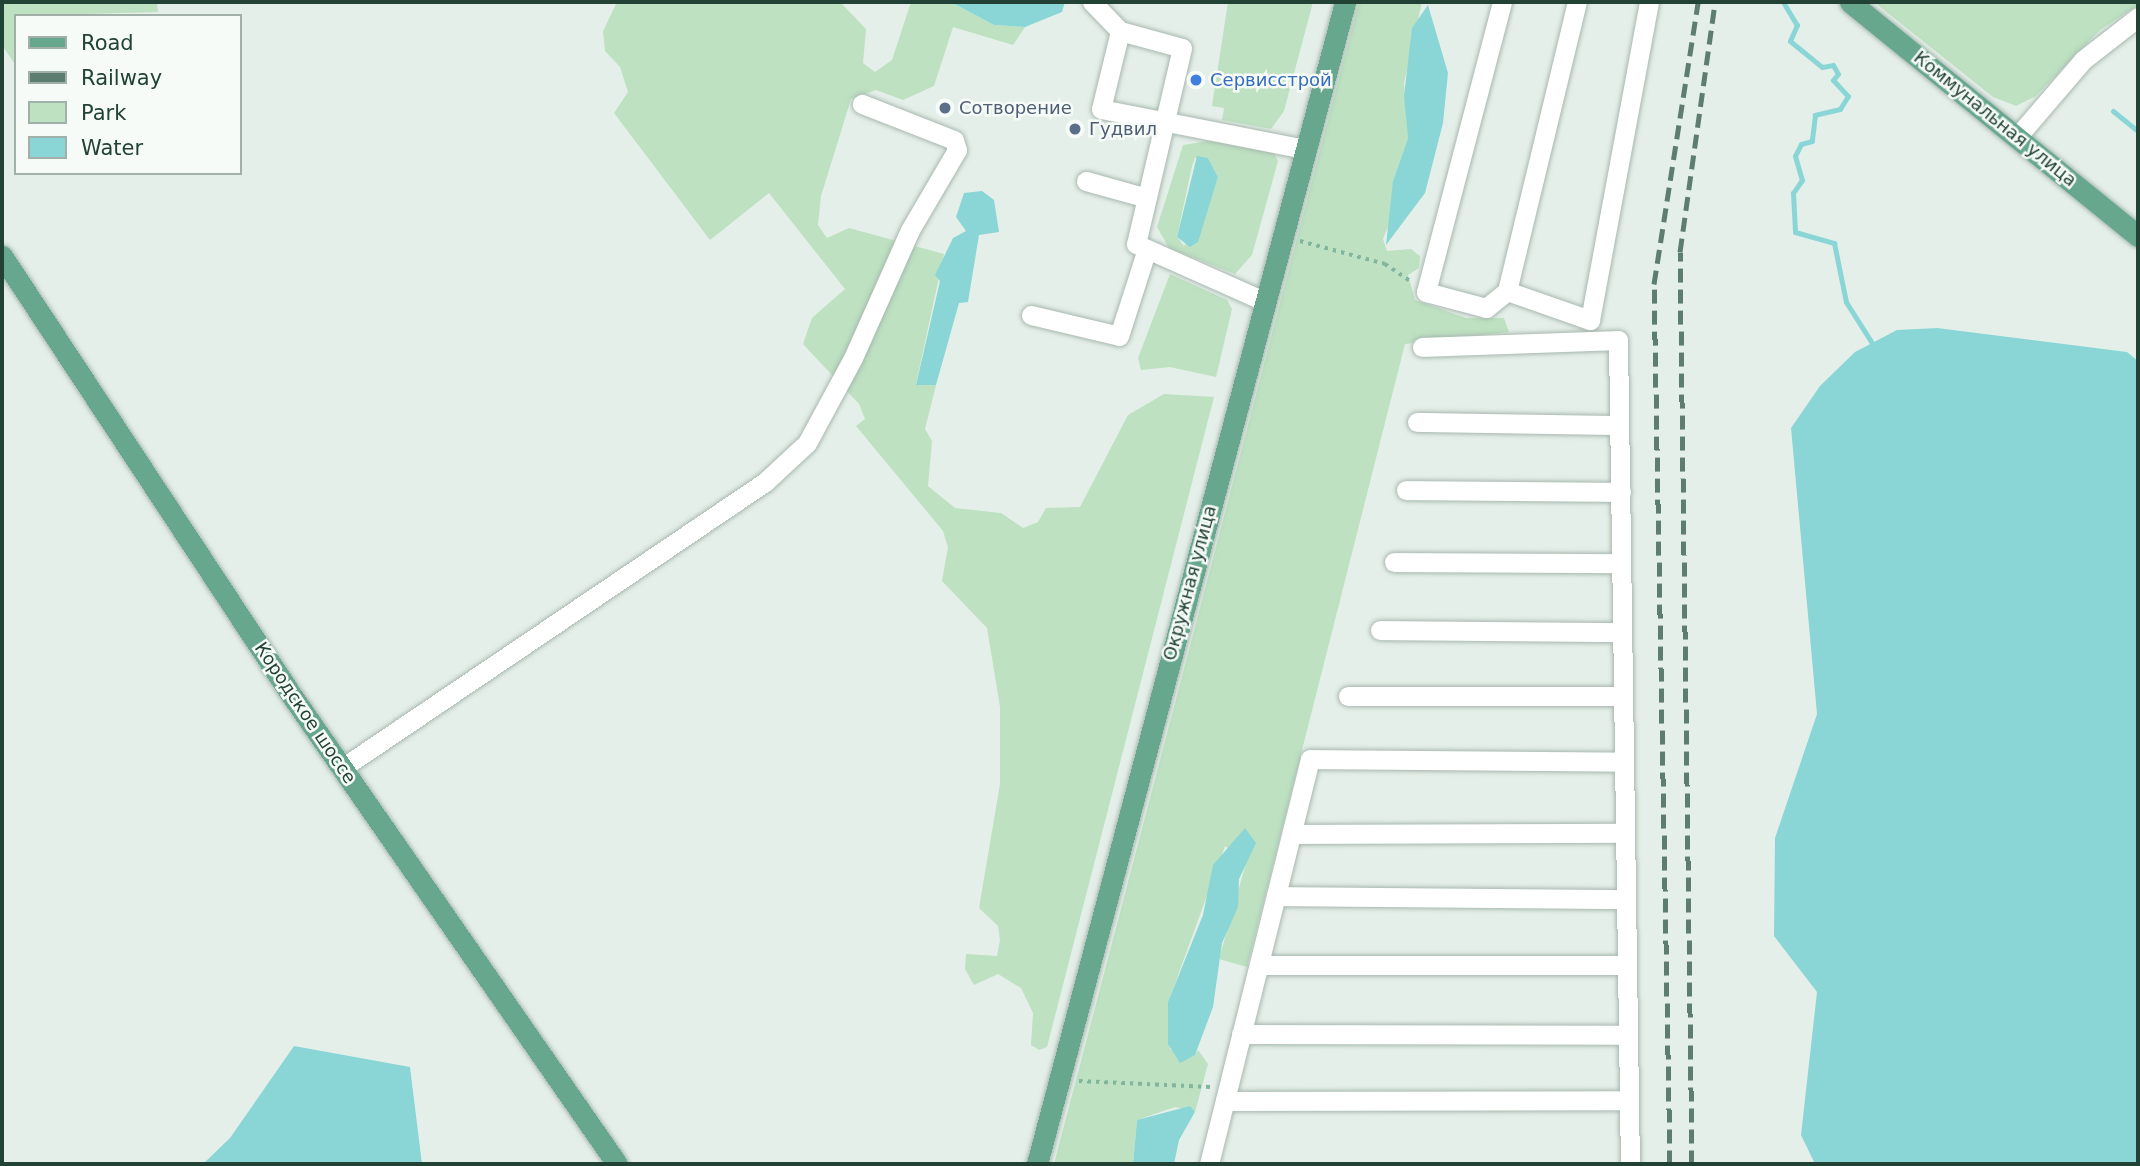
<!DOCTYPE html>
<html>
<head>
<meta charset="utf-8">
<style>
  body { margin:0 }
  #map { position:relative; width:2140px; height:1166px; overflow:hidden; background:#e5efe9; font-family:"DejaVu Sans",sans-serif }
  div>[style] { position:absolute }
  .green>* { inset:0; background:#bde1c1 }
  .water>* { inset:0; background:#8ad6d6 }
  .stream>* { height:5px; margin:-2.5px; padding:0 2.5px; transform-origin:2.5px; border-radius:2.5px; background:#8ad6d6 }
  .path>* { height:3.5px; margin-top:-1.75px; transform-origin:0; background:repeating-linear-gradient(90deg,#83b49d 0 3.5px,transparent 0 8.5px) }
  .roads { filter:drop-shadow(0 0 2px #a7b8af) drop-shadow(0 0 2px #a7b8af) }
  .minor>* { height:19px; margin:-9.5px; padding:0 9.5px; transform-origin:9.5px; border-radius:9.5px; background:#fff }
  .major>* { height:21px; margin:-10.5px; padding:0 10.5px; transform-origin:10.5px; border-radius:10.5px; background:#67a78d }
  .rail>* { height:5px; margin-top:-2.5px; transform-origin:0; background:repeating-linear-gradient(90deg,#5d7d70 0 14px,transparent 0 21px) }
  .dots>* { width:19px; height:19px; translate:-50% -50%; box-sizing:border-box; border:4px solid #f6fbf8; border-radius:50% }
  span { translate:-50% -50%; white-space:nowrap; text-align:center; line-height:1.15; -webkit-text-stroke:5px #f6fbf8; paint-order:stroke }
  .shop-label { font-size:18px; color:#366cbe }
  .left { translate:0 -50%; text-align:left }
  .service-label { font-size:18px; color:#4e5e75 }
  .street-label { font-size:18px; color:#224235 }
  .frame { position:absolute; inset:0; border:4px solid #224235; pointer-events:none }
  .legend { position:absolute; left:14px; top:14px; width:228px; height:161px; box-sizing:border-box; background:#f6fbf8; border:2px solid #a1b1aa; margin:0; padding:9px 12px; list-style:none; font-size:21px; color:#224235 }
  .legend li { display:flex; align-items:center; gap:14px; height:35px }
  .legend b { width:35px; border:2px solid #a1b1aa }
</style>
</head>
<body>
<div id="map">
  <div class="green">
    <i style="clip-path:polygon(2px 2px,157px 2px,158px 12px,16px 16px,16px 66px,2px 45px)"></i>
    <i style="clip-path:polygon(617px 2px,840px 2px,866px 29px,863px 63px,875px 72px,892px 60px,911px 2px,951px 2px,994px 25px,1025px 27px,1013px 45px,953px 27px,934px 86px,903px 100px,876px 90px,851px 99px,821px 196px,818px 225px,827px 238px,849px 228px,944px 254px,916px 384px,936px 385px,925px 429px,932px 441px,928px 486px,955px 508px,1001px 513px,1023px 528px,1038px 522px,1046px 508px,1080px 507px,1128px 415px,1164px 394px,1214px 397px,1047px 1047px,1039px 1050px,1031px 1045px,1033px 1013px,1021px 988px,998px 974px,974px 985px,965px 969px,966px 954px,997px 956px,1000px 940px,998px 926px,979px 908px,1000px 784px,1000px 707px,987px 628px,942px 581px,948px 547px,943px 531px,856px 426px,865px 419px,859px 404px,803px 344px,812px 318px,845px 289px,769px 193px,710px 240px,614px 113px,628px 92px,620px 67px,605px 51px,603px 31px)"></i>
    <i style="clip-path:polygon(1228px 2px,1313px 2px,1284px 111px,1271px 129px,1222px 120px,1224px 108px,1212px 106px)"></i>
    <i style="clip-path:polygon(1359px 2px,1422px 2px,1404px 83px,1408px 138px,1393px 181px,1394px 212px,1383px 239px,1387px 251px,1411px 249px,1420px 256px,1419px 268px,1408px 275px,1415px 300px,1466px 318px,1504px 318px,1509px 332px,1405px 344px,1247px 967px,1219px 959px,1246px 863px,1225px 846px,1168px 1003px,1170px 1049px,1195px 1055px,1198px 1050px,1208px 1064px,1195px 1112px,1175px 1107px,1137px 1120px,1133px 1164px,1054px 1164px)"></i>
    <i style="clip-path:polygon(1874px 2px,2138px 2px,2138px 5px,2100px 30px,2036px 96px,2016px 106px,1993px 97px)"></i>
    <i style="clip-path:polygon(evenodd,1208px 141px,1273px 151px,1278px 161px,1252px 255px,1235px 274px,1169px 248px,1157px 227px,1183px 145px,1208px 141px,1208px 158px,1218px 177px,1202px 227px,1184px 246px,1177px 237px,1192px 166px,1195px 158px,1208px 158px)"></i>
    <i style="clip-path:polygon(1170px 274px,1227px 300px,1232px 309px,1216px 377px,1170px 367px,1141px 370px,1138px 358px)"></i>
  </div>
  <div class="water">
    <i style="clip-path:polygon(951px 2px,1065px 2px,1062px 12px,1025px 27px,994px 25px)"></i>
    <i style="clip-path:polygon(1428px 5px,1448px 73px,1443px 123px,1425px 193px,1386px 245px,1393px 181px,1408px 138px,1404px 96px,1412px 28px)"></i>
    <i style="clip-path:polygon(1197px 156px,1208px 158px,1218px 177px,1198px 242px,1190px 247px,1177px 237px)"></i>
    <i style="clip-path:polygon(982px 191px,994px 200px,999px 232px,979px 235px,968px 302px,959px 303px,936px 385px,916px 385px,940px 281px,935px 275px,953px 238px,966px 231px,956px 217px,964px 193px)"></i>
    <i style="clip-path:polygon(1937px 328px,2127px 352px,2138px 361px,2138px 1164px,1815px 1164px,1801px 1135px,1817px 992px,1774px 936px,1775px 838px,1817px 714px,1791px 428px,1820px 386px,1855px 352px,1897px 330px)"></i>
    <i style="clip-path:polygon(1245px 828px,1256px 843px,1239px 879px,1238px 907px,1222px 943px,1213px 1007px,1195px 1055px,1180px 1063px,1168px 1044px,1168px 1002px,1203px 915px,1213px 865px)"></i>
    <i style="clip-path:polygon(294px 1046px,410px 1067px,422px 1164px,203px 1164px,230px 1138px)"></i>
    <i style="clip-path:polygon(1190px 1106px,1195px 1112px,1179px 1140px,1174px 1164px,1133px 1164px,1137px 1120px)"></i>
  </div>
  <div class="stream">
    <i style="left:1783px;top:2px;width:27px;rotate:59deg"></i>
    <i style="left:1797px;top:25px;width:17px;rotate:114deg"></i>
    <i style="left:1790px;top:41px;width:41px;rotate:39.1deg"></i>
    <i style="left:1822px;top:67px;width:11px;rotate:-10deg"></i>
    <i style="left:1833px;top:65px;width:10px;rotate:61deg"></i>
    <i style="left:1838px;top:74px;width:8px;rotate:130deg"></i>
    <i style="left:1833px;top:80px;width:22px;rotate:47deg"></i>
    <i style="left:1848px;top:96px;width:15px;rotate:122deg"></i>
    <i style="left:1840px;top:109px;width:26px;rotate:167deg"></i>
    <i style="left:1815px;top:115px;width:26px;rotate:97deg"></i>
    <i style="left:1812px;top:141px;width:11px;rotate:165deg"></i>
    <i style="left:1801px;top:144px;width:13px;rotate:117deg"></i>
    <i style="left:1795px;top:156px;width:25px;rotate:74deg"></i>
    <i style="left:1802px;top:180px;width:16px;rotate:125deg"></i>
    <i style="left:1793px;top:193px;width:39px;rotate:87deg"></i>
    <i style="left:1795px;top:232px;width:41px;rotate:15.8deg"></i>
    <i style="left:1834px;top:243px;width:60px;rotate:78.5deg"></i>
    <i style="left:1846px;top:302px;width:49px;rotate:57.6deg"></i>
    <i style="left:2113px;top:111px;width:32px;rotate:39deg"></i>
  </div>
  <div class="path">
    <i style="left:1300px;top:241px;width:88px;rotate:15.1deg"></i>
    <i style="left:1385px;top:264px;width:32px;rotate:34deg"></i>
    <i style="left:1079px;top:1081px;width:132px;rotate:2.6deg"></i>
  </div>
  <div class="roads">
    <div class="minor">
      <i style="left:1092px;top:2px;width:40px;rotate:46deg"></i>
      <i style="left:1120px;top:31px;width:64px;rotate:15.3deg"></i>
      <i style="left:1182px;top:48px;width:201px;rotate:103.2deg"></i>
      <i style="left:1136px;top:244px;width:140px;rotate:24deg"></i>
      <i style="left:1502px;top:2px;width:300px;rotate:104.7deg"></i>
      <i style="left:1426px;top:292px;width:62px;rotate:14.9deg"></i>
      <i style="left:1486px;top:308px;width:27px;rotate:-39deg"></i>
      <i style="left:1507px;top:291px;width:88px;rotate:19.3deg"></i>
      <i style="left:1590px;top:320px;width:323px;rotate:-79.5deg"></i>
      <i style="left:1120px;top:31px;width:80px;rotate:103.7deg"></i>
      <i style="left:1101px;top:109px;width:207px;rotate:11.1deg"></i>
      <i style="left:2017px;top:137px;width:101px;rotate:-49.4deg"></i>
      <i style="left:2083px;top:60px;width:70px;rotate:-38deg"></i>
      <i style="left:1086px;top:181px;width:63px;rotate:15.6deg"></i>
      <i style="left:1507px;top:291px;width:297px;rotate:-76.4deg"></i>
      <i style="left:1031px;top:315px;width:90px;rotate:13.4deg"></i>
      <i style="left:1119px;top:336px;width:91px;rotate:-72.2deg"></i>
      <i style="left:1422px;top:347px;width:196px;rotate:-2deg"></i>
      <i style="left:1618px;top:340px;width:824px;rotate:89.17deg"></i>
      <i style="left:1417px;top:422px;width:202px;rotate:0.9deg"></i>
      <i style="left:1406px;top:490px;width:215px;rotate:0.5deg"></i>
      <i style="left:1394px;top:562px;width:227px;rotate:0.3deg"></i>
      <i style="left:1380px;top:630px;width:242px;rotate:0.5deg"></i>
      <i style="left:1348px;top:696px;width:275px"></i>
      <i style="left:342px;top:768px;width:511px;rotate:-34.06deg"></i>
      <i style="left:765px;top:482px;width:57px;rotate:-42.9deg"></i>
      <i style="left:807px;top:443px;width:97px;rotate:-61.6deg"></i>
      <i style="left:853px;top:358px;width:140px;rotate:-66deg"></i>
      <i style="left:910px;top:230px;width:93px;rotate:-59.6deg"></i>
      <i style="left:957px;top:150px;width:10px;rotate:-107deg"></i>
      <i style="left:954px;top:140px;width:99px;rotate:-158.6deg"></i>
      <i style="left:1292px;top:834px;width:333px;rotate:-0.2deg"></i>
      <i style="left:1276px;top:896px;width:350px;rotate:0.5deg"></i>
      <i style="left:1259px;top:965px;width:368px"></i>
      <i style="left:1241px;top:1034px;width:387px;rotate:0.1deg"></i>
      <i style="left:1225px;top:1101px;width:404px;rotate:-0.1deg"></i>
      <i style="left:1209px;top:1164px;width:417px;rotate:-76deg"></i>
      <i style="left:1310px;top:759px;width:314px;rotate:0.5deg"></i>
    </div>
    <div class="major">
      <i style="left:1850px;top:2px;width:371px;rotate:39.1deg"></i>
      <i style="left:2px;top:256px;width:523px;rotate:56.61deg"></i>
      <i style="left:290px;top:693px;width:573px;rotate:55.23deg"></i>
      <i style="left:1037px;top:1164px;width:1202px;rotate:-75.15deg"></i>
    </div>
  </div>
  <div class="rail">
    <i style="left:1670px;top:1164px;width:880px;rotate:-91.04deg"></i>
    <i style="left:1654px;top:284px;width:285px;rotate:-81.1deg"></i>
    <i style="left:1692px;top:1164px;width:912px;rotate:-90.75deg"></i>
    <i style="left:1680px;top:252px;width:252px;rotate:-82deg"></i>
  </div>
  <div class="dots">
    <i style="left:1196px;top:80px;background:#3f7fe0"></i>
    <i style="left:945px;top:108px;background:#5c6f8a"></i>
    <i style="left:1075px;top:129px;background:#5c6f8a"></i>
  </div>
  <div class="shop-label">
    <span class="left" style="left:1210px;top:80px">Сервисстрой</span>
  </div>
  <div class="service-label">
    <span class="left" style="left:959px;top:108px">Сотворение</span>
    <span class="left" style="left:1089px;top:129px">Гудвил</span>
  </div>
  <div class="street-label">
    <span style="left:1995px;top:119px;rotate:39deg">Коммунальная улица</span>
    <span style="left:1190px;top:583px;rotate:-75deg">Окружная улица</span>
    <span style="left:305px;top:713px;rotate:56deg">Кородское шоссе</span>
  </div>
  <div class="frame"></div>
  <ul class="legend">
  <li><b style="height:9px;background:#67a78d"></b>Road</li>
  <li><b style="height:9px;background:#5d7d70"></b>Railway</li>
  <li><b style="height:19px;background:#bde1c1"></b>Park</li>
  <li><b style="height:19px;background:#8ad6d6"></b>Water</li>
  </ul>
</div>
</body>
</html>
